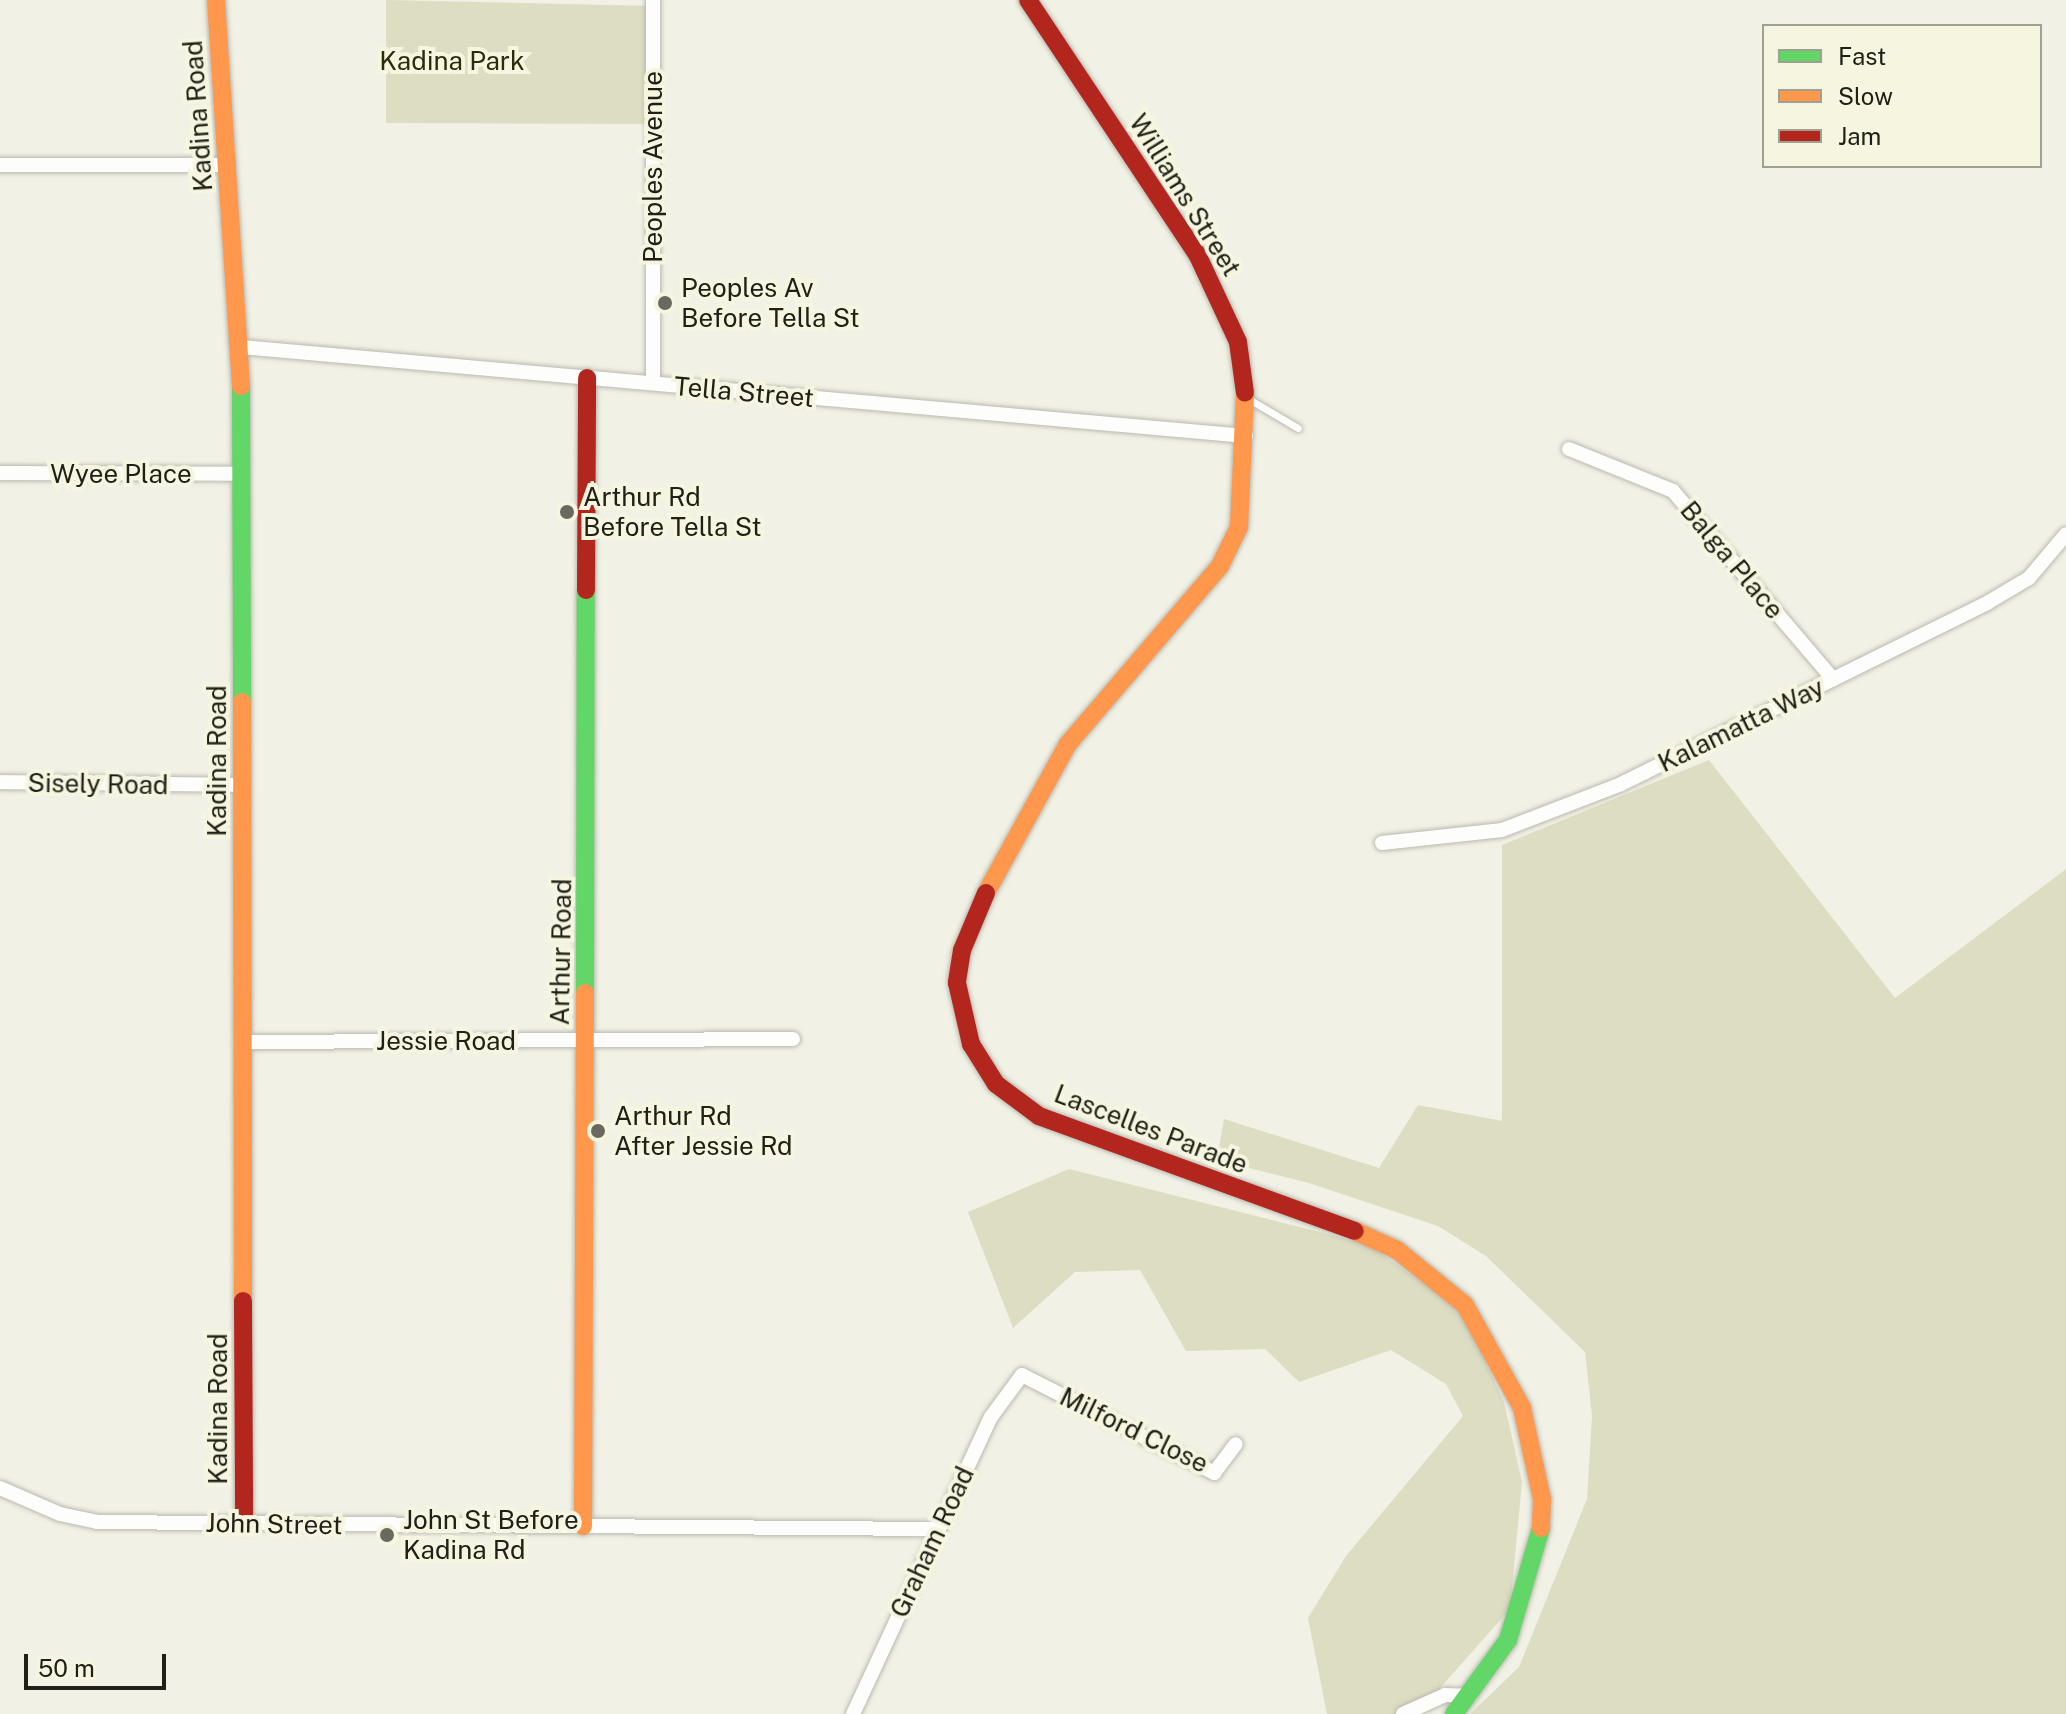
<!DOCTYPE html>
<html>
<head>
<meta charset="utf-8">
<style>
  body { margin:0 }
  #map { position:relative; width:2066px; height:1714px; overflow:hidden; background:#f1f1e5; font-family:"Public Sans",sans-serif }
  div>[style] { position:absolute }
  .green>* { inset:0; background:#ddddc2 }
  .roads { filter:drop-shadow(0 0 2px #b9b9b0) drop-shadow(0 0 2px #b9b9b0) }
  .lane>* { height:7px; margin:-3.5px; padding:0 3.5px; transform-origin:3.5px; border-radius:3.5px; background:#fdfdfb }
  .street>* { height:14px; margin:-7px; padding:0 7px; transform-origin:7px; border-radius:7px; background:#fdfdfb }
  .fast>* { height:18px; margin:-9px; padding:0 9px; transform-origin:9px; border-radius:9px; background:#63d668 }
  .slow>* { height:18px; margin:-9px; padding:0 9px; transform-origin:9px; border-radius:9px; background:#ff974d }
  .jam>* { height:18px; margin:-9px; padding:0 9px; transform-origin:9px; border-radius:9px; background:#b3261e }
  .dots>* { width:22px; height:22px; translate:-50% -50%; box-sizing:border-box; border:4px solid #f6f6e0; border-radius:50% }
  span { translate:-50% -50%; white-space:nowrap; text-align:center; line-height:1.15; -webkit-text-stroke:8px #f6f6e0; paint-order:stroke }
  .park-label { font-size:26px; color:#2d2c09 }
  .street-label { font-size:26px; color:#202018 }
  .poi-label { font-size:26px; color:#202018 }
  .left { translate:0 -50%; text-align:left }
  .legend { position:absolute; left:1762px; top:24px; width:280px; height:144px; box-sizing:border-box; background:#f6f6e0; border:2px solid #a0a090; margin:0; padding:10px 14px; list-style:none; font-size:24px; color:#202018 }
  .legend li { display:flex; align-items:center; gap:16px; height:40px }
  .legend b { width:40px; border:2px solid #a0a090 }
  .scale { position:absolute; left:24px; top:1654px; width:142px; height:36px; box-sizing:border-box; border:4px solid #202018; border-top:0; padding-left:10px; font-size:24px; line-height:28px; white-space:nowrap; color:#202018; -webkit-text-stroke:6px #f6f6e0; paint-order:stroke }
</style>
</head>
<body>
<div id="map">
  <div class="green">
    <i style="clip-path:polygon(386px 0,653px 6px,654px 124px,386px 123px)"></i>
    <i style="clip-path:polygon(1709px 760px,1895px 998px,2066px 869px,2066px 1714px,1470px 1714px,1519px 1667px,1587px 1499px,1592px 1416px,1585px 1352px,1486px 1256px,1438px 1226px,1309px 1183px,1217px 1160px,1224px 1119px,1379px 1168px,1418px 1105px,1502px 1121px,1502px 845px)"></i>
    <i style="clip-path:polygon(1069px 1169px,1367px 1244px,1461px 1309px,1504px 1402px,1522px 1482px,1510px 1609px,1417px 1714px,1327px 1714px,1308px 1618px,1346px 1556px,1463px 1416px,1446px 1384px,1391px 1350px,1299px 1382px,1265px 1349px,1186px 1351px,1140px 1270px,1075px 1272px,1013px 1328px,968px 1212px)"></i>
  </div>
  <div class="roads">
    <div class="lane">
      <i style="left:1247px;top:398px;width:59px;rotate:30.5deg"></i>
    </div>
    <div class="street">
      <i style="left:0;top:165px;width:228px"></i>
      <i style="left:241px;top:347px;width:1009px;rotate:5.06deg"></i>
      <i style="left:653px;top:383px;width:383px;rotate:-90deg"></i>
      <i style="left:1569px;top:449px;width:112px;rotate:22deg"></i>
      <i style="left:1673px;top:491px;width:247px;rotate:49.6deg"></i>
      <i style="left:0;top:473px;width:242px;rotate:0.2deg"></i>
      <i style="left:0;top:782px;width:244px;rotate:0.7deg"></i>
      <i style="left:1382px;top:843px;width:121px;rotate:-6.2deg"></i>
      <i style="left:1502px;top:830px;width:128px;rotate:-21.1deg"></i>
      <i style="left:1621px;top:784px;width:408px;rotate:-26.3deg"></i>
      <i style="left:1987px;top:603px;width:49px;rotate:-30.8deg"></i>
      <i style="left:2029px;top:578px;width:57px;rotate:-49.9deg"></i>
      <i style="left:243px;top:1042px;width:550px;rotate:-0.31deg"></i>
      <i style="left:0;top:1488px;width:65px;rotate:23.4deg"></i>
      <i style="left:60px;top:1514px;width:38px;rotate:12deg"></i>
      <i style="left:97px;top:1522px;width:840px;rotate:0.48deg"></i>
      <i style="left:853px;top:1714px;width:327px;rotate:-65.1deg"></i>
      <i style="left:991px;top:1417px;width:52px;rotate:-53.6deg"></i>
      <i style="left:1022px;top:1375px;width:216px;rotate:27deg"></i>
      <i style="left:1214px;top:1473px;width:36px;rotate:-53deg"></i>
      <i style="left:1403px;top:1714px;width:46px;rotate:-24.3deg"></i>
      <i style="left:1445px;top:1695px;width:25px;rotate:2deg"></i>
    </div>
    <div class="fast">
      <i style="left:241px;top:386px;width:316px;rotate:89.8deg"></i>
      <i style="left:585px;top:993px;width:403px;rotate:-89.9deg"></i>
      <i style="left:1454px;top:1714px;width:92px;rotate:-53.9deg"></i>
      <i style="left:1508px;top:1640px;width:117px;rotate:-73.6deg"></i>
    </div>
    <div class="slow">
      <i style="left:216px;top:0;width:387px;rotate:86.3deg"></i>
      <i style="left:242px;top:702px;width:599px;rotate:89.9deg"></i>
      <i style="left:986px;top:893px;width:170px;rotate:-61.2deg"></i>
      <i style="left:1068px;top:744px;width:234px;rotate:-49.5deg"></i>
      <i style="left:1220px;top:566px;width:43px;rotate:-64deg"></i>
      <i style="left:1239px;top:527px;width:134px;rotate:-87.4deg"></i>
      <i style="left:1355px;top:1231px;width:46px;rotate:24.3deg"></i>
      <i style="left:1397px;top:1250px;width:87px;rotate:39deg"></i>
      <i style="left:1465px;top:1305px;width:118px;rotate:61deg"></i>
      <i style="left:1522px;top:1408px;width:93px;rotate:77.6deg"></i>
      <i style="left:1542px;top:1499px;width:29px;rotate:92deg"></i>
      <i style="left:583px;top:1526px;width:533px;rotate:-89.79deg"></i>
    </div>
    <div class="jam">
      <i style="left:1028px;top:0;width:305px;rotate:56.4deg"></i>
      <i style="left:1197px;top:254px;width:97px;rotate:65deg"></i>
      <i style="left:1238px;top:342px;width:51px;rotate:82.2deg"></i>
      <i style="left:586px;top:590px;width:212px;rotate:-89.7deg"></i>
      <i style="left:986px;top:893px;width:62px;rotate:112.8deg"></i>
      <i style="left:962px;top:950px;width:33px;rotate:99deg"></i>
      <i style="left:957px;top:983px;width:63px;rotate:77.1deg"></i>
      <i style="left:971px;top:1044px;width:47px;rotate:58deg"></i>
      <i style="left:996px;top:1084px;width:54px;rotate:36.7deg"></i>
      <i style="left:1039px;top:1116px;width:336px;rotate:20deg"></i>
      <i style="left:243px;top:1301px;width:223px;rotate:89.7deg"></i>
    </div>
  </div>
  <div class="dots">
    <i style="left:665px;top:303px;background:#696960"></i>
    <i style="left:567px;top:512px;background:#696960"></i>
    <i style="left:598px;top:1131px;background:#696960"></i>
    <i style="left:387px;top:1535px;background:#696960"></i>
  </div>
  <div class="park-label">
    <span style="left:452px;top:61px">Kadina Park</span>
  </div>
  <div class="street-label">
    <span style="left:198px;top:116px;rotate:-94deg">Kadina Road</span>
    <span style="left:653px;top:167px;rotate:-90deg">Peoples Avenue</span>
    <span style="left:1185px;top:195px;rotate:58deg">Williams Street</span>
    <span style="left:744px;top:392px;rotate:5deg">Tella Street</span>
    <span style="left:121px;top:474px">Wyee Place</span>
    <span style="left:1732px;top:560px;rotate:50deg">Balga Place</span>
    <span style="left:1741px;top:725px;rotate:-26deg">Kalamatta Way</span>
    <span style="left:217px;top:761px;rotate:-90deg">Kadina Road</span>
    <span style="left:98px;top:784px;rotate:1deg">Sisely Road</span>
    <span style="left:561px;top:952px;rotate:-89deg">Arthur Road</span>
    <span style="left:446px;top:1041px">Jessie Road</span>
    <span style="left:1151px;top:1129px;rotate:21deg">Lascelles Parade</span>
    <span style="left:218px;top:1409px;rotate:-90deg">Kadina Road</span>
    <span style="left:1134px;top:1430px;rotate:26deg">Milford Close</span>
    <span style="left:274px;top:1524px;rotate:1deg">John Street</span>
    <span style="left:932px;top:1542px;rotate:-65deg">Graham Road</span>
  </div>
  <div class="poi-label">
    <span class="left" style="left:681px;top:303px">Peoples Av<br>Before Tella St</span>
    <span class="left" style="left:583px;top:512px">Arthur Rd<br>Before Tella St</span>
    <span class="left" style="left:614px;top:1131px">Arthur Rd<br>After Jessie Rd</span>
    <span class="left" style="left:403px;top:1535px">John St Before<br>Kadina Rd</span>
  </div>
  <ul class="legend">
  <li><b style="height:10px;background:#63d668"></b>Fast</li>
  <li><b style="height:10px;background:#ff974d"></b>Slow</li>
  <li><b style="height:10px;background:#b3261e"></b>Jam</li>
  </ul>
  <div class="scale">50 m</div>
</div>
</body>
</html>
